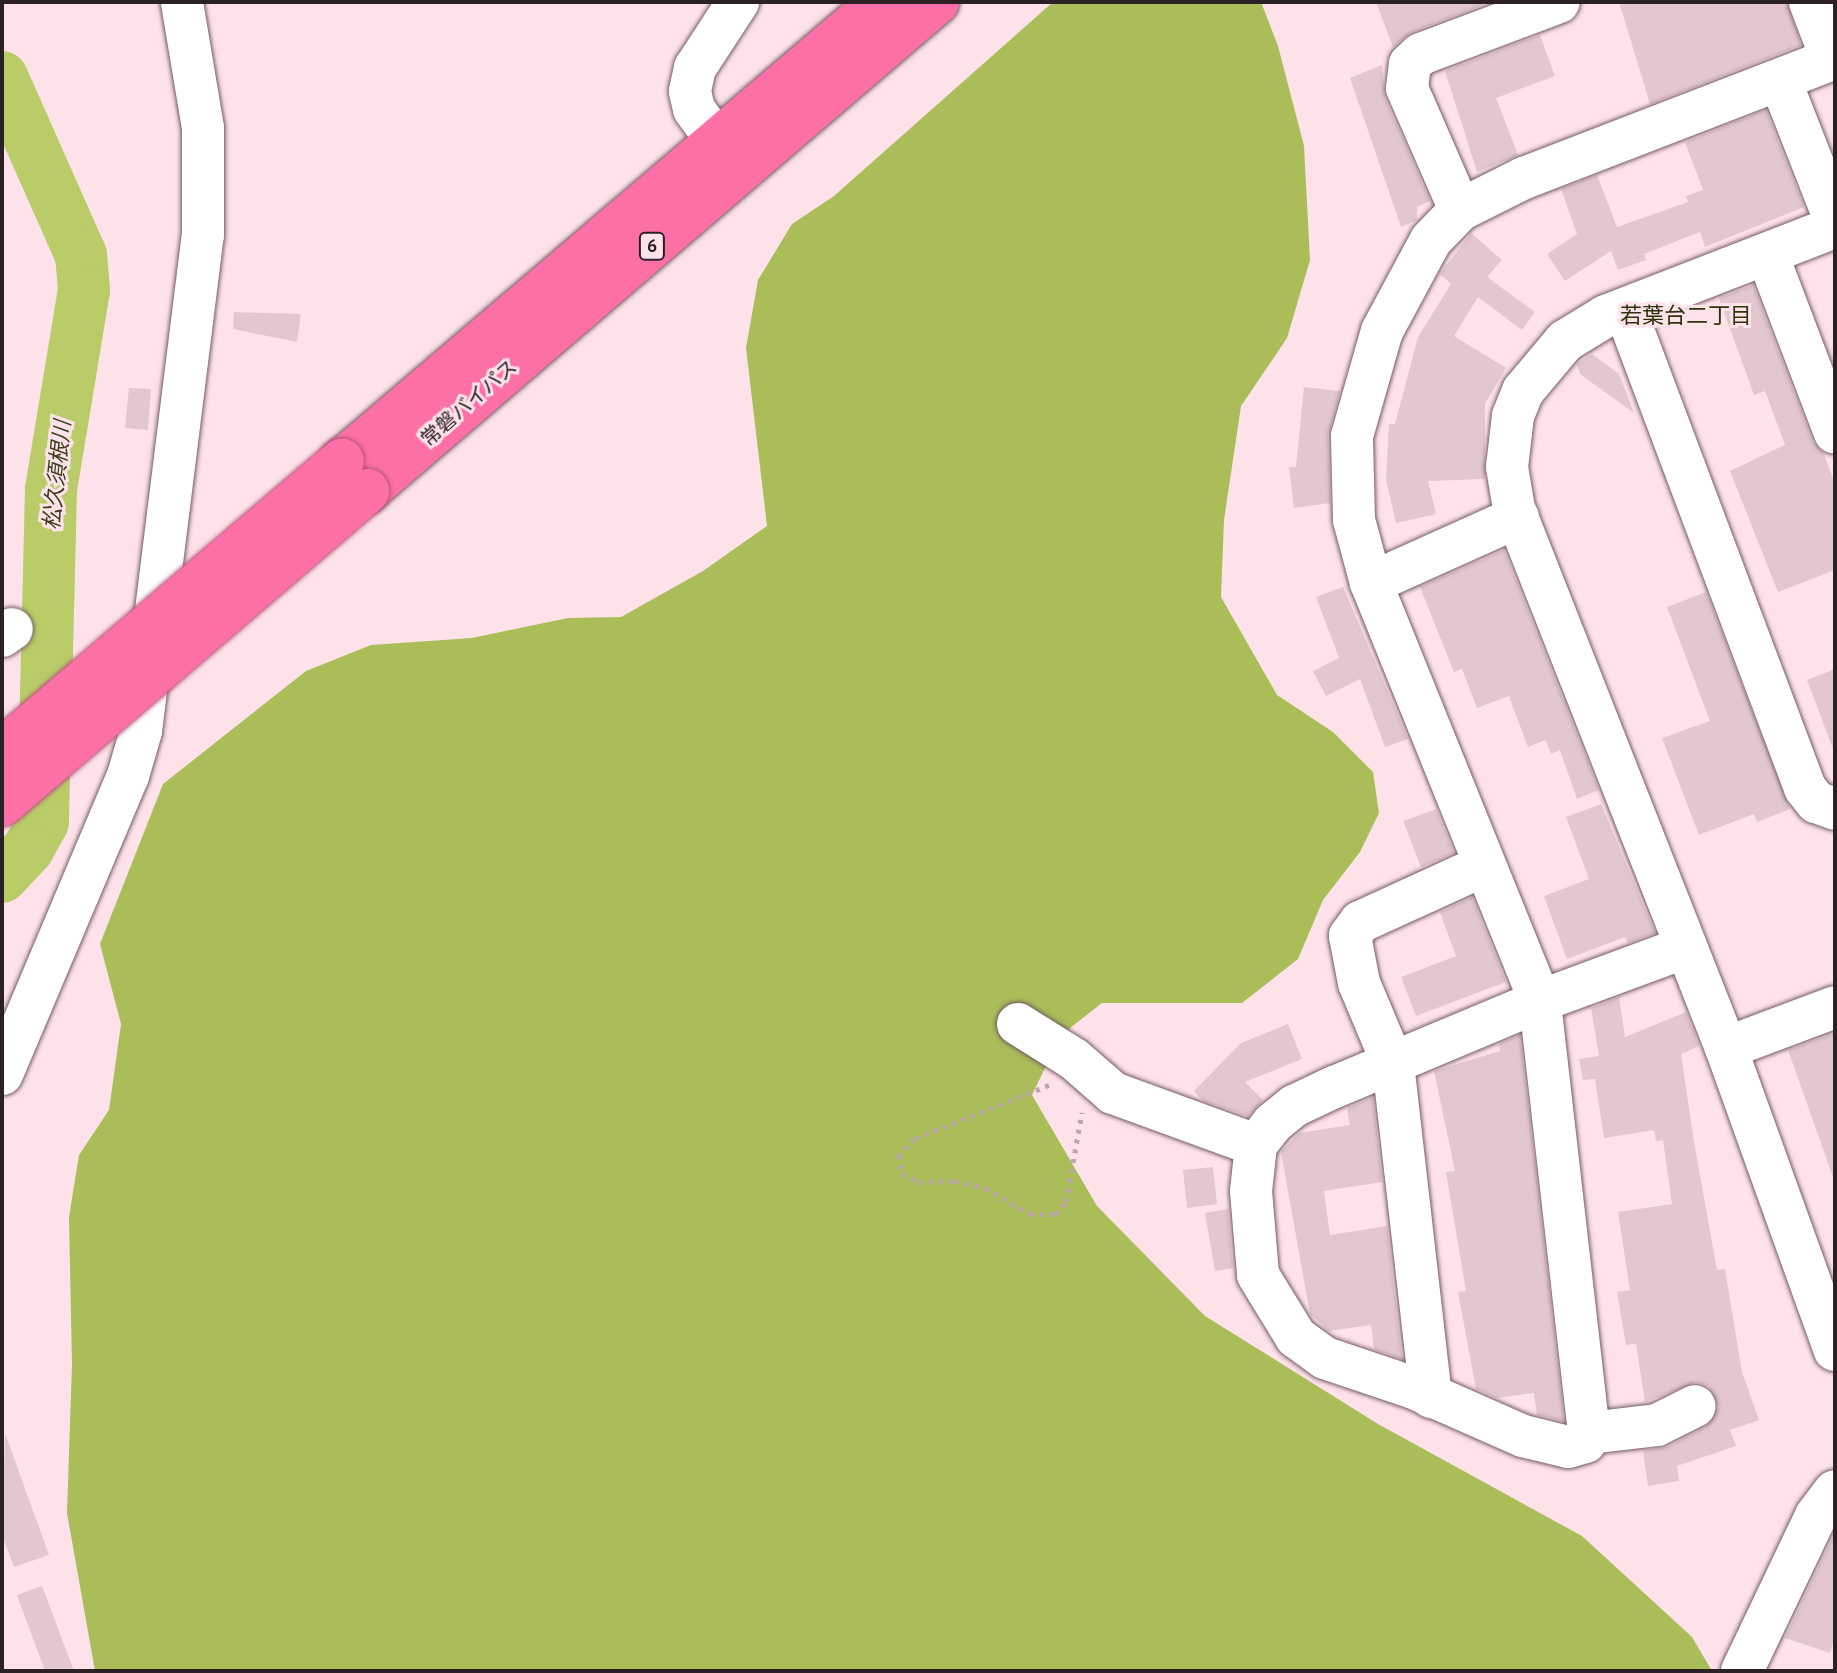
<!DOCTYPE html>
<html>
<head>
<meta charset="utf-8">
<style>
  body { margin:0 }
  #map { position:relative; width:1837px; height:1673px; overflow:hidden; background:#fee2ea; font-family:"PT Sans","Noto Sans JP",sans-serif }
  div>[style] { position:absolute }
  .forest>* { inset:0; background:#aabd59 }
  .river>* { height:52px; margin:-26px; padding:0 26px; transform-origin:26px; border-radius:26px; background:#b9cc68 }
  .building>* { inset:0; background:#e2c7cf }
  .path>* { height:5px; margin-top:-2.5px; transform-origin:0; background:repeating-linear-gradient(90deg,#bca6ac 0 4px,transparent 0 10px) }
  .roads { filter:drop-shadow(0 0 2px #745c63) drop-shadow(0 0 2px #745c63) }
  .minor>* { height:42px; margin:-21px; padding:0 21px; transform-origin:21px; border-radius:21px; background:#fff }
  .highway>* { height:44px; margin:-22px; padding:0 22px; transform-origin:22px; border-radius:22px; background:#fd70a6 }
  .bridges { filter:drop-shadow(0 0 2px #b45478) drop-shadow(0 0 2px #b45478) }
  .highway-bridge>* { height:44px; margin:-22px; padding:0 22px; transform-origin:22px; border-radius:22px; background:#fd70a6 }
  span { translate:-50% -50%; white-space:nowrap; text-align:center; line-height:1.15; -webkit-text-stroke:6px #fee2ea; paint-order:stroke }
  .shield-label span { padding:2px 6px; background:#fee2ea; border:2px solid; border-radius:6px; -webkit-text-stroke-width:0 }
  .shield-label { font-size:18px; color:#2b2124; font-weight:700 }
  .street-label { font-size:20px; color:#2b2124 }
  .neighbourhood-label { font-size:22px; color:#2d340d }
  .water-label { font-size:22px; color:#383f16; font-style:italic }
  .frame { position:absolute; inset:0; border:4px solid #2b2124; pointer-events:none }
</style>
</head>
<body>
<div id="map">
  <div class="forest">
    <i style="clip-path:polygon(1053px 2px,1261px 2px,1278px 46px,1304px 146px,1310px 260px,1287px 338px,1241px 406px,1224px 520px,1221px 597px,1277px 695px,1333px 732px,1373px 772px,1379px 813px,1360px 852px,1323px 900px,1298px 959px,1242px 1003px,1102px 1003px,1061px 1035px,1032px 1095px,1097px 1206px,1205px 1316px,1378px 1424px,1582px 1536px,1692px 1637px,1712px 1671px,95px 1671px,67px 1513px,72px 1364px,69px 1217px,79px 1155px,109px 1110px,121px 1024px,100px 944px,163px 784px,306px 671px,371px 645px,472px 638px,568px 618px,621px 617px,703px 571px,767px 526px,746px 348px,758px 280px,792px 224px,834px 196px)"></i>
  </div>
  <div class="river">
    <i style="left:2px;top:77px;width:195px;rotate:66.1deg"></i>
    <i style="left:81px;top:255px;width:35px;rotate:85deg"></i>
    <i style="left:84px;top:290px;width:202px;rotate:99.4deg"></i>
    <i style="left:51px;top:489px;width:333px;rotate:91.4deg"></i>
    <i style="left:43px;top:822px;width:31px;rotate:119deg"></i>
    <i style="left:28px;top:849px;width:38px;rotate:133deg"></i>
  </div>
  <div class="building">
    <i style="clip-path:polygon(1376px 2px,1484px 2px,1485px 4px,1412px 32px,1393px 47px)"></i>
    <i style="clip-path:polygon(1619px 2px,1787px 2px,1801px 45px,1650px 104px)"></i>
    <i style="clip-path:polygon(1540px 35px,1555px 76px,1496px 98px,1518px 155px,1477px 172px,1445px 71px)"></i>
    <i style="clip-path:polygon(1382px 65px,1385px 98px,1430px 201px,1417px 207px,1417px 220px,1401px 227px,1350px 78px)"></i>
    <i style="clip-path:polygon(1766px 110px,1804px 207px,1705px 247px,1700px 232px,1644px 254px,1646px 260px,1618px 270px,1611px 251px,1565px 281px,1547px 254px,1577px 234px,1561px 189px,1597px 175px,1617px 227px,1688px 202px,1686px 196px,1703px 190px,1685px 142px)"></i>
    <i style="clip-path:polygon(1471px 233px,1502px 260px,1487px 277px,1535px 312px,1522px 330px,1478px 297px,1454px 336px,1506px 368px,1485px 404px,1485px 479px,1428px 481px,1436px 514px,1396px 523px,1386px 480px,1389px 424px,1395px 424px,1418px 337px,1451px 284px,1440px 274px)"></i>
    <i style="clip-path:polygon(1753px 285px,1813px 442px,1824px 454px,1835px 484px,1835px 570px,1778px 592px,1730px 471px,1785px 445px,1765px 391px,1754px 395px,1719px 298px)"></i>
    <i style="clip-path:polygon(234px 312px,301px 314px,297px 342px,233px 329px)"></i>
    <i style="clip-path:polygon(1592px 354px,1619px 374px,1634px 413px,1580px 374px,1577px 364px)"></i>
    <i style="clip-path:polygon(1304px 387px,1340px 391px,1328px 436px,1330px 503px,1294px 508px,1289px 467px,1296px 467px)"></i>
    <i style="clip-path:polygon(129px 388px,151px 389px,148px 430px,125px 428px)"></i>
    <i style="clip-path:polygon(1504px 550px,1599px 790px,1577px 799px,1560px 750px,1551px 754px,1546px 740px,1528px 747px,1509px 696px,1477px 708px,1462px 669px,1454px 672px,1420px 587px)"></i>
    <i style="clip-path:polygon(1343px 587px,1408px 739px,1385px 747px,1360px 679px,1326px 696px,1313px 671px,1339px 658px,1316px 597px)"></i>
    <i style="clip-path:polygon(1706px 592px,1790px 809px,1757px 822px,1754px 814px,1699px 835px,1662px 738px,1710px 721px,1667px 607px)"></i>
    <i style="clip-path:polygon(1835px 669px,1835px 748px,1833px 749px,1807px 680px)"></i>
    <i style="clip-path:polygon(1601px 804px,1655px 933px,1628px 943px,1625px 937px,1567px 959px,1544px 896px,1589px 879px,1566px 817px)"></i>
    <i style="clip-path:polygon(1436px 809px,1454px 853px,1421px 867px,1403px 821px)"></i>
    <i style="clip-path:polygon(1472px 897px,1506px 982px,1416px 1016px,1401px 977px,1456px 956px,1440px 912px)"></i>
    <i style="clip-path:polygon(1619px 997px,1625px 1037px,1686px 1012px,1699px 1046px,1681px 1054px,1694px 1142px,1717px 1270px,1725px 1269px,1742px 1372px,1759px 1420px,1730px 1430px,1736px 1446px,1677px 1466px,1679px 1481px,1648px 1486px,1643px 1451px,1667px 1447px,1706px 1427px,1719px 1407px,1709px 1386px,1696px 1382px,1645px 1402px,1636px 1344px,1626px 1345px,1617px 1292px,1630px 1290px,1618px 1212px,1672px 1204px,1663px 1140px,1656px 1141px,1654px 1130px,1604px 1138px,1595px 1079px,1583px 1080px,1579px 1059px,1599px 1056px,1591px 1008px)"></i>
    <i style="clip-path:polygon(1288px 1024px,1302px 1059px,1245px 1082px,1263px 1100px,1248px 1116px,1202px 1100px,1194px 1091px,1241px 1043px)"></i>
    <i style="clip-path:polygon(1835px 1033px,1835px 1180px,1834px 1180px,1788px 1050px)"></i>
    <i style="clip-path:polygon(1520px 1035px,1564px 1421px,1537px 1415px,1534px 1393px,1497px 1398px,1476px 1389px,1458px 1292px,1466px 1291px,1446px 1172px,1455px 1171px,1434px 1071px,1500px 1051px,1499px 1044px)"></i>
    <i style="clip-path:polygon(1373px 1097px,1382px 1182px,1324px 1191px,1330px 1235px,1387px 1226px,1402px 1359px,1374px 1349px,1371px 1325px,1329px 1331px,1310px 1314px,1281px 1152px,1299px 1133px,1350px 1125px,1347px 1108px)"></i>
    <i style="clip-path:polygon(1213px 1167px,1217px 1204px,1187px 1208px,1183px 1170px)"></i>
    <i style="clip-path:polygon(1228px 1209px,1233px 1268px,1215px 1271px,1205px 1213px)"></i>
    <i style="clip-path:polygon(5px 1433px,49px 1555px,14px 1567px,2px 1534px)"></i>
    <i style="clip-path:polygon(1835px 1532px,1835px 1638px,1830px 1653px,1785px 1638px)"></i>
    <i style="clip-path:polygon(42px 1586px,74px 1671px,45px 1671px,17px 1595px)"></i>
  </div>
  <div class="path">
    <i style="left:1049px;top:1085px;width:145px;rotate:158.2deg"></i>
    <i style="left:914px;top:1139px;width:22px;rotate:133deg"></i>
    <i style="left:899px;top:1155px;width:19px;rotate:81deg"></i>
    <i style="left:902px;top:1174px;width:19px;rotate:25deg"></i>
    <i style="left:919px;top:1182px;width:36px;rotate:-2deg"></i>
    <i style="left:955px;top:1181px;width:31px;rotate:13deg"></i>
    <i style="left:985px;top:1188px;width:52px;rotate:30deg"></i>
    <i style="left:1030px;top:1214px;width:26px"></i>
    <i style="left:1056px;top:1214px;width:16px;rotate:-50deg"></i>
    <i style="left:1066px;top:1202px;width:91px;rotate:-79.9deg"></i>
  </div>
  <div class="roads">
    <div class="minor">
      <i style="left:1810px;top:2px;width:62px;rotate:69.2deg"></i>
      <i style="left:1780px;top:80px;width:150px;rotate:68.6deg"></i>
      <i style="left:717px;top:141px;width:39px;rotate:-126deg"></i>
      <i style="left:694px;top:109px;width:18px;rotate:-103deg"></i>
      <i style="left:690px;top:91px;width:24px;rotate:-78deg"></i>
      <i style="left:695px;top:68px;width:79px;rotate:-56.9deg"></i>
      <i style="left:1460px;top:210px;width:133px;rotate:-113.5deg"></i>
      <i style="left:1407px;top:88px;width:24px;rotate:-83deg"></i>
      <i style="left:1410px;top:64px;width:15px;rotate:-42deg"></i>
      <i style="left:1421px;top:54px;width:147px;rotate:-20.6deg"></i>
      <i style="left:1835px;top:227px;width:246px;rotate:158.8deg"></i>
      <i style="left:1606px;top:316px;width:48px;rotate:148.6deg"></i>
      <i style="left:1565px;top:341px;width:65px;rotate:130deg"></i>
      <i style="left:1523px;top:391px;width:27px;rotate:112deg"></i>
      <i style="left:1513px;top:416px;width:51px;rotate:96.7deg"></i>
      <i style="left:1507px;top:467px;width:43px;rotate:80.5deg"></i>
      <i style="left:1514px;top:509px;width:579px;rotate:68.53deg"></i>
      <i style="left:1726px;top:1048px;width:321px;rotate:70.2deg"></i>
      <i style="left:1767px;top:254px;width:191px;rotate:69.2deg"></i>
      <i style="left:1625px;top:309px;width:512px;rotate:69.4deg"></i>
      <i style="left:1805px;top:788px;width:18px;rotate:52deg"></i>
      <i style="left:1816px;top:802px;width:20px;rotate:20deg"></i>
      <i style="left:1371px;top:583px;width:161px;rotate:-24.2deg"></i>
      <i style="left:2px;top:636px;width:12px;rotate:-35deg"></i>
      <i style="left:1686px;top:947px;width:156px;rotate:159.7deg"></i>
      <i style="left:1540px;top:1001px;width:223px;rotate:157.3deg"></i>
      <i style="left:1334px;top:1087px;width:44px;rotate:154.6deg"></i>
      <i style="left:1294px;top:1106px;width:27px;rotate:141deg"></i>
      <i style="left:1273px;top:1123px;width:28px;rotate:128deg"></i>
      <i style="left:1256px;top:1145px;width:46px;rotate:96.2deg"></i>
      <i style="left:1251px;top:1191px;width:84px;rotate:85.2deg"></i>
      <i style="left:1258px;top:1275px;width:73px;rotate:58.5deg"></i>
      <i style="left:1296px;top:1337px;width:36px;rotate:36deg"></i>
      <i style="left:1325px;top:1358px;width:94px;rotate:18.6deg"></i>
      <i style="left:1414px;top:1388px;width:119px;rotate:23.8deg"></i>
      <i style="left:1523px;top:1436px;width:46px;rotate:13.7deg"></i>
      <i style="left:1568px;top:1447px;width:18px;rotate:-16deg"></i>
      <i style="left:1585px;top:1442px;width:10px;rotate:-66deg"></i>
      <i style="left:1589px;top:1433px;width:435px;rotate:-96.5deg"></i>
      <i style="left:1540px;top:1001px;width:451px;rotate:-112deg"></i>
      <i style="left:1371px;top:583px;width:65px;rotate:-105.1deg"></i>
      <i style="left:1354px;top:520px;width:84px;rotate:-91.4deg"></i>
      <i style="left:1352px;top:436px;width:109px;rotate:-74.1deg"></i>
      <i style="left:1382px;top:331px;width:103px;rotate:-61.7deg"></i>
      <i style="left:1431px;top:240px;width:42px;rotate:-46deg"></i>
      <i style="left:1460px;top:210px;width:72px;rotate:-26.6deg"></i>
      <i style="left:1524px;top:178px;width:333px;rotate:-21.1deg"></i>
      <i style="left:1018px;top:1024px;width:66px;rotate:32deg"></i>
      <i style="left:1074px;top:1059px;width:52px;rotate:41.1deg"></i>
      <i style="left:1113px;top:1093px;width:152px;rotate:20deg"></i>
      <i style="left:1726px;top:1048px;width:116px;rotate:-20.6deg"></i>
      <i style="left:2px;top:1074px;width:324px;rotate:-67.1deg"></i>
      <i style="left:128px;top:776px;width:47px;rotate:-73.9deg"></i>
      <i style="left:141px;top:731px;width:500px;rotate:-82.9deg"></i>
      <i style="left:203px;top:235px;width:107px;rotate:-90deg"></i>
      <i style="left:203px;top:128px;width:128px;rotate:-99.5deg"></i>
      <i style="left:1431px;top:1397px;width:335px;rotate:-96.5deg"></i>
      <i style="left:1393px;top:1064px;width:88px;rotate:-112.8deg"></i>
      <i style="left:1359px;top:983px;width:48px;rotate:-100.8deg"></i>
      <i style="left:1350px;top:936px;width:17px;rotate:-54deg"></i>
      <i style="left:1360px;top:922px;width:137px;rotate:-24.5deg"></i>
      <i style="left:1589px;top:1433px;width:68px;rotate:-6.7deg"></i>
      <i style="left:1657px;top:1425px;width:42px;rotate:-26.6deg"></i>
      <i style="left:1742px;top:1671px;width:172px;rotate:-64.5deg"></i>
      <i style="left:1816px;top:1516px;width:31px;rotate:-53deg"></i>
    </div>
    <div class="highway">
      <i style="left:342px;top:461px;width:707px;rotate:-40.47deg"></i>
      <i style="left:367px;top:491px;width:751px;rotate:-40.63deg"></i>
    </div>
  </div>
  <div class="bridges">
    <div class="highway-bridge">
      <i style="left:2px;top:751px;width:447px;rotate:-40.5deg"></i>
      <i style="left:2px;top:804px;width:481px;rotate:-40.6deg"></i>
    </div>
  </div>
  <div class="shield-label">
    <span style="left:652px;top:246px">6</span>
  </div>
  <div class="street-label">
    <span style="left:469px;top:403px;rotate:-41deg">常磐バイパス</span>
  </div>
  <div class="neighbourhood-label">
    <span style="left:1686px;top:316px">若葉台二丁目</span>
  </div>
  <div class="water-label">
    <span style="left:57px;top:475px;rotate:-84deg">松久須根川</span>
  </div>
  <div class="frame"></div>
</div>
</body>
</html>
